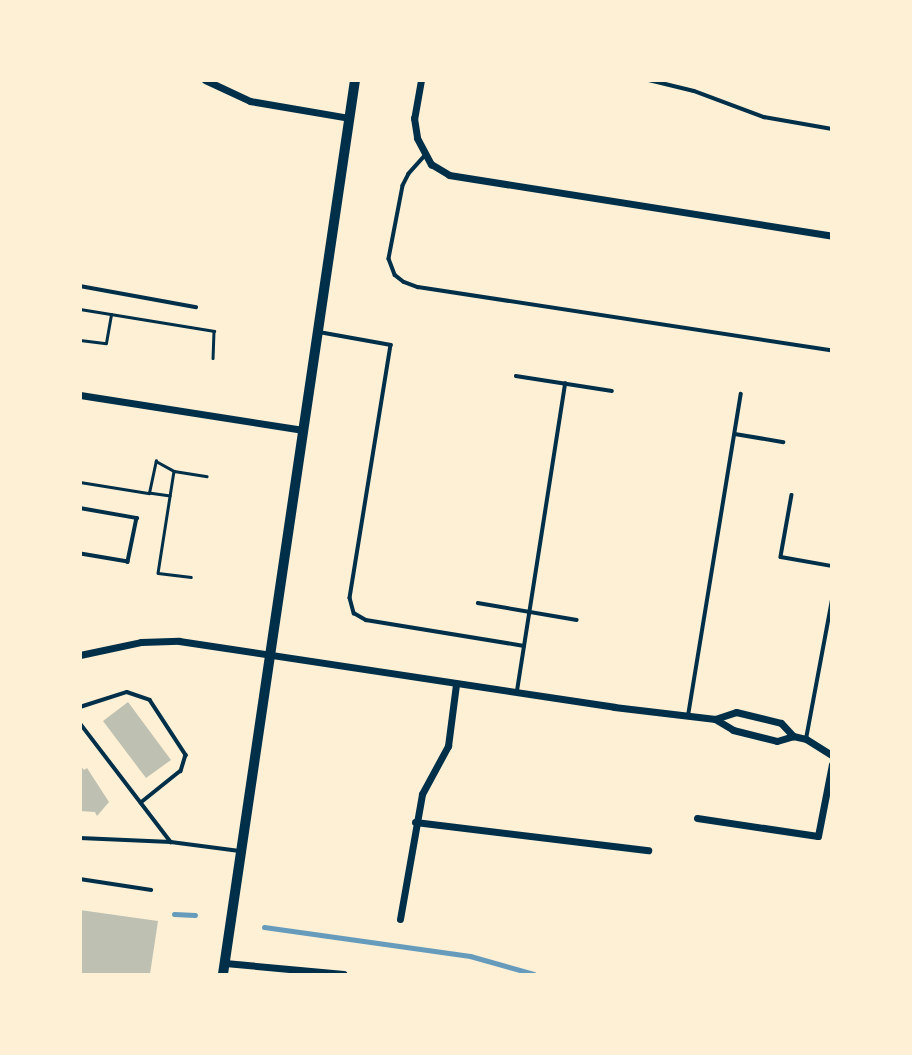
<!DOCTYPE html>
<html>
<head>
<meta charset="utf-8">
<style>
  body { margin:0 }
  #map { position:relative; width:912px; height:1055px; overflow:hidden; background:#fdf0d5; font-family:"Golos Text",sans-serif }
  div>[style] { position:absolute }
  .stream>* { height:5px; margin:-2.5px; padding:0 2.5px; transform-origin:2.5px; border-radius:2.5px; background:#669bbc }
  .building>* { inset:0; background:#bec0b2 }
  .path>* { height:2.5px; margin:-1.25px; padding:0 1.25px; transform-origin:1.25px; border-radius:1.25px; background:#003049 }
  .service>* { height:3.5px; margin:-1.75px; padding:0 1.75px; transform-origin:1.75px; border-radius:1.75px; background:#003049 }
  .minor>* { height:7px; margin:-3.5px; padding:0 3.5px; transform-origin:3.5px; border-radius:3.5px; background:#003049 }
  .secondary>* { height:10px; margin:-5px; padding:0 5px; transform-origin:5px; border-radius:5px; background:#003049 }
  span { translate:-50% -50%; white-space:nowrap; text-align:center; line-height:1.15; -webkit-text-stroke:7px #fdf0d5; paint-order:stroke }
  .frame { position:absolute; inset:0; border:82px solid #fdf0d5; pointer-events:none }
</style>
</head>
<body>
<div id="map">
  <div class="stream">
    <i style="left:174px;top:914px;width:21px;rotate:3deg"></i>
    <i style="left:264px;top:927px;width:208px;rotate:8deg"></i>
    <i style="left:470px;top:956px;width:66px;rotate:15.7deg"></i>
  </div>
  <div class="building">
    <i style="clip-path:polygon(128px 702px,171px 760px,146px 778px,103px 721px)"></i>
    <i style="clip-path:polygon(80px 765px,84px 770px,87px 768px,109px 802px,97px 816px,95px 812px,80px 811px)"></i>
    <i style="clip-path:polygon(80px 910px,158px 921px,150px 974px,80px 974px)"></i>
  </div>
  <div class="path">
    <i style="left:80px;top:309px;width:136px;rotate:9.3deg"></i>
    <i style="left:214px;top:331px;width:27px;rotate:92deg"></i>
    <i style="left:80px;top:340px;width:26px;rotate:7deg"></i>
    <i style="left:106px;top:343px;width:29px;rotate:-80deg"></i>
    <i style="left:174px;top:471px;width:103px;rotate:98.9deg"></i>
    <i style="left:158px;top:573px;width:33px;rotate:7deg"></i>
    <i style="left:80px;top:482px;width:70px;rotate:9.1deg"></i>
    <i style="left:170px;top:496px;width:21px;rotate:-172deg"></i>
    <i style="left:149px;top:493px;width:33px;rotate:-78deg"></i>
    <i style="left:156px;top:461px;width:21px;rotate:29deg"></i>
    <i style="left:174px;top:471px;width:33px;rotate:9deg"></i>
  </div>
  <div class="service">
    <i style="left:649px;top:80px;width:46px;rotate:13.7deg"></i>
    <i style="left:694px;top:91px;width:75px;rotate:20.4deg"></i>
    <i style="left:764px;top:117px;width:69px;rotate:10deg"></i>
    <i style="left:425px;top:156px;width:24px;rotate:132deg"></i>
    <i style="left:409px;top:174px;width:13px;rotate:117deg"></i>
    <i style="left:403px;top:186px;width:74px;rotate:100.9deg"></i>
    <i style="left:389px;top:259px;width:17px;rotate:69deg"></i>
    <i style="left:395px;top:275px;width:11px;rotate:38deg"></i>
    <i style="left:404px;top:282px;width:15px;rotate:20deg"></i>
    <i style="left:418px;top:287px;width:419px;rotate:8.7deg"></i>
    <i style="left:80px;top:286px;width:118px;rotate:10.3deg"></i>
    <i style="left:319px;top:332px;width:73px;rotate:10.2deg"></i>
    <i style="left:391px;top:345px;width:256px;rotate:99.2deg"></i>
    <i style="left:350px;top:598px;width:16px;rotate:75deg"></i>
    <i style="left:354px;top:613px;width:14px;rotate:30deg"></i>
    <i style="left:366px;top:620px;width:160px;rotate:9.3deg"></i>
    <i style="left:516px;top:376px;width:97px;rotate:8.9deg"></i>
    <i style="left:735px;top:434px;width:49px;rotate:9.5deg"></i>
    <i style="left:792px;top:495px;width:63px;rotate:100.1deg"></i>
    <i style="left:781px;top:557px;width:52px;rotate:10deg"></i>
    <i style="left:80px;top:508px;width:58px;rotate:10deg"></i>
    <i style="left:137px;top:518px;width:45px;rotate:101.6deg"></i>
    <i style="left:128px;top:562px;width:49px;rotate:-170.5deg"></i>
    <i style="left:478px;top:603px;width:100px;rotate:9.7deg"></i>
    <i style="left:517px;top:691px;width:311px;rotate:-81.1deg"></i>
    <i style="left:80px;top:707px;width:49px;rotate:-17.7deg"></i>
    <i style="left:127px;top:692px;width:24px;rotate:19deg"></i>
    <i style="left:150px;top:700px;width:66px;rotate:56.8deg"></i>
    <i style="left:186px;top:755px;width:17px;rotate:107deg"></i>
    <i style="left:181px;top:771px;width:51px;rotate:141.3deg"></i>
    <i style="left:688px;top:716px;width:326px;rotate:-80.7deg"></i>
    <i style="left:80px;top:723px;width:150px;rotate:52.6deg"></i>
    <i style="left:806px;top:739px;width:141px;rotate:-79.4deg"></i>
    <i style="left:80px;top:838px;width:91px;rotate:2.5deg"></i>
    <i style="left:171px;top:842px;width:69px;rotate:7.5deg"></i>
    <i style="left:80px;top:879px;width:72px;rotate:8.8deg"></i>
  </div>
  <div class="minor">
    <i style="left:205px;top:80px;width:50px;rotate:25deg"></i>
    <i style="left:250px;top:101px;width:100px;rotate:9.7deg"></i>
    <i style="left:421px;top:80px;width:39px;rotate:100deg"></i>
    <i style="left:414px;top:118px;width:20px;rotate:81deg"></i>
    <i style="left:417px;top:138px;width:30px;rotate:62deg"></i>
    <i style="left:431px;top:164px;width:21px;rotate:31deg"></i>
    <i style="left:449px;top:175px;width:388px;rotate:9deg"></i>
    <i style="left:80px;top:395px;width:226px;rotate:8.9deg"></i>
    <i style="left:80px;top:655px;width:62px;rotate:-12deg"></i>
    <i style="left:141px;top:642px;width:38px;rotate:-2deg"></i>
    <i style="left:179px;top:641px;width:440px;rotate:8.6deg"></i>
    <i style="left:614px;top:707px;width:102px;rotate:6.8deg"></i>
    <i style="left:715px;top:719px;width:22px;rotate:-18deg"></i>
    <i style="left:736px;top:712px;width:46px;rotate:13.7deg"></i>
    <i style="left:781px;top:723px;width:18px;rotate:47deg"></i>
    <i style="left:715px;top:719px;width:21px;rotate:31deg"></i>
    <i style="left:733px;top:730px;width:45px;rotate:14deg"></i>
    <i style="left:777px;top:741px;width:17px;rotate:-17deg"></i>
    <i style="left:793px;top:736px;width:13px;rotate:13deg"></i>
    <i style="left:806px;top:739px;width:31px;rotate:32deg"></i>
    <i style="left:697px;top:818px;width:122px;rotate:8.5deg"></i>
    <i style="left:818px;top:836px;width:73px;rotate:-79deg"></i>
    <i style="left:415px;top:822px;width:235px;rotate:6.9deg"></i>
    <i style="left:400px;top:919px;width:127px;rotate:-80deg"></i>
    <i style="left:422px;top:794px;width:55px;rotate:-61.6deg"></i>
    <i style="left:448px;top:746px;width:63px;rotate:-82.6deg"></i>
    <i style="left:225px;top:963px;width:119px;rotate:5.3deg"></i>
  </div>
  <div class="secondary">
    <i style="left:223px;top:974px;width:904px;rotate:-81.6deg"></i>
  </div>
  <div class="frame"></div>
</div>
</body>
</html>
